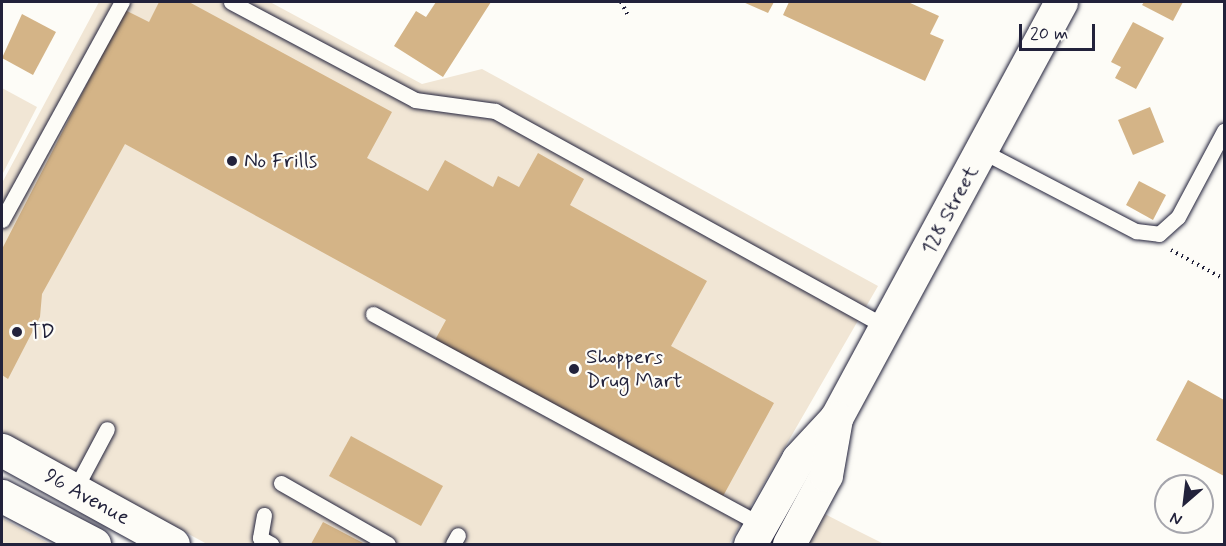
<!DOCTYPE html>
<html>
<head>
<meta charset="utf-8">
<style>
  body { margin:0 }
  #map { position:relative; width:1226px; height:546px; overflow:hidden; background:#fdfcf7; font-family:Mynerve,sans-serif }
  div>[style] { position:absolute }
  .built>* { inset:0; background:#f1e6d5 }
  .building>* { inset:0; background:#d4b487 }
  .path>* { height:4px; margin-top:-2px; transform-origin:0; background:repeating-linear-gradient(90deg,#22223b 0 1.5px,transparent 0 6px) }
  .roads { filter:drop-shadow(0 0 2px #22223b) drop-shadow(0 0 2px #22223b) }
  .service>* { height:15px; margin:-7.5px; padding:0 7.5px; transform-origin:7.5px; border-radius:7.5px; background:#fdfcf7 }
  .secondary>* { height:33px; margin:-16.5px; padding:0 16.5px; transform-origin:16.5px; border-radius:16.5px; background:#fdfcf7 }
  .dots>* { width:16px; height:16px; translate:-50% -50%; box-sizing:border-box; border:3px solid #fdfcf7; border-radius:50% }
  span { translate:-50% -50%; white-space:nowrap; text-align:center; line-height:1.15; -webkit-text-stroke:4.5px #fdfcf7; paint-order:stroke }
  .poi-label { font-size:21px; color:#22223b }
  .left { translate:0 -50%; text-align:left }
  .street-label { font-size:21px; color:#22223b }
  .frame { position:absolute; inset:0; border:3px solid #22223b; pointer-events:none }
  .north { position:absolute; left:1154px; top:474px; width:60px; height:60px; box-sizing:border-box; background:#fdfcf7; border:2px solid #a5a5ac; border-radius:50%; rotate:208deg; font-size:16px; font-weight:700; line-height:24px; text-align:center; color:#22223b }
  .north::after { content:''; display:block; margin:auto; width:21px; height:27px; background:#22223b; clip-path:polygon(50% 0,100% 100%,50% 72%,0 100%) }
  .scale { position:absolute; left:1019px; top:24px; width:76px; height:27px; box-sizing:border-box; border:3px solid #22223b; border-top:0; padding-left:8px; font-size:18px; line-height:21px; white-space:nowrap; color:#22223b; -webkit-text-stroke:4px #fdfcf7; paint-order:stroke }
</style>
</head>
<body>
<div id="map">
  <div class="built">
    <i style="clip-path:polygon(99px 2px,270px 2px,422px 84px,482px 69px,878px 286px,729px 544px,207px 544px,2px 433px,2px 183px)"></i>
    <i style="clip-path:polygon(2px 88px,37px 107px,2px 175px)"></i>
    <i style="clip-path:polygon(821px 512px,854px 529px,884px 544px,804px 544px)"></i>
    <i style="clip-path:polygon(2px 518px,50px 544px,2px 544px)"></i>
  </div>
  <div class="building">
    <i style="clip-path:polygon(159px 2px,189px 2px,392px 112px,367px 158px,428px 191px,445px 160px,493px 187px,498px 176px,519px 187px,538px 153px,584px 179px,570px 205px,707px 281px,671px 346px,774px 403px,722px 498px,435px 340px,446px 320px,125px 144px,42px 294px,40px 317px,8px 379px,2px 375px,2px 249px,125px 10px,149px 22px)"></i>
    <i style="clip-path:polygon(436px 2px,491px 2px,443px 77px,394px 46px,416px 11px,426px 17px)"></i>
    <i style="clip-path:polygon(743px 2px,774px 2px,768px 13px)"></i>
    <i style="clip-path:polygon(789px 2px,908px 2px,939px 16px,930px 34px,944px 40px,925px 81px,783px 15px)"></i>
    <i style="clip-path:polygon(1144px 2px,1183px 2px,1173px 21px,1142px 5px)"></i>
    <i style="clip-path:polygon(22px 14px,56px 32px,33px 75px,2px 58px)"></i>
    <i style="clip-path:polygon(1133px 22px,1164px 38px,1136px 89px,1115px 78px,1121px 67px,1111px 62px)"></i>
    <i style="clip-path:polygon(1150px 107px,1164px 142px,1133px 155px,1118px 120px)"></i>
    <i style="clip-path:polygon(1139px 181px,1166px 195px,1153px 220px,1126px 205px)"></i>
    <i style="clip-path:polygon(1188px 380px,1224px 400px,1224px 476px,1156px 440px)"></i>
    <i style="clip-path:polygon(351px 436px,443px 486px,421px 526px,329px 476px)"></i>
    <i style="clip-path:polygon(323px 522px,365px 544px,311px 544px)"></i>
  </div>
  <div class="path">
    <i style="left:621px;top:2px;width:17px;rotate:62deg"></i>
    <i style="left:1171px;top:250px;width:60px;rotate:28.7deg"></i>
  </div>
  <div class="roads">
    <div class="service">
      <i style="left:231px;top:2px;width:208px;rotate:28deg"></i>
      <i style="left:415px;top:100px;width:81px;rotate:7.8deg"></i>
      <i style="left:495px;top:111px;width:448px;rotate:28.9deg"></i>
      <i style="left:982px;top:151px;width:174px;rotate:27.5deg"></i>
      <i style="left:1136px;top:231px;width:23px;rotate:7deg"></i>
      <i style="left:1159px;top:234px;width:25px;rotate:-42deg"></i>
      <i style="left:1178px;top:217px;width:98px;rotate:-61.9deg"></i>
      <i style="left:2px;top:220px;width:249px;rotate:-61.2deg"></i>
      <i style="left:373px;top:314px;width:442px;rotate:28.5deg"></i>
      <i style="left:281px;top:483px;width:123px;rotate:29.7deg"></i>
      <i style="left:74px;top:491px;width:70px;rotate:-62deg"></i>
      <i style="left:264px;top:515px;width:23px;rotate:100deg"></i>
      <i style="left:260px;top:538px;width:13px;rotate:29deg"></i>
      <i style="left:453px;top:544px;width:10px;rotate:-61deg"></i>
    </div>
    <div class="secondary">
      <i style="left:2px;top:450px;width:195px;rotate:28.8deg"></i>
      <i style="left:2px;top:496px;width:104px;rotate:27.6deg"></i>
      <i style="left:750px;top:544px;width:98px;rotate:-60.5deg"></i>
      <i style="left:798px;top:459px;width:56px;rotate:-47.2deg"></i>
      <i style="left:836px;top:418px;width:473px;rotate:-61.6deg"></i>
      <i style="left:789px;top:544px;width:78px;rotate:-61.8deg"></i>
      <i style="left:826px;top:475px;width:58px;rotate:-80deg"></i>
    </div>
  </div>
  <div class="dots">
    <i style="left:232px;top:161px;background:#22223b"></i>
    <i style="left:17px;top:332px;background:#22223b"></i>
    <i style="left:574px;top:369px;background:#22223b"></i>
  </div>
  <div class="poi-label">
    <span class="left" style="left:244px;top:161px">No Frills</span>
    <span class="left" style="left:29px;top:332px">TD</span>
    <span class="left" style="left:586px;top:369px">Shoppers<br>Drug Mart</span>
  </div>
  <div class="street-label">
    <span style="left:950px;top:210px;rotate:-62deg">128 Street</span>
    <span style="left:87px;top:497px;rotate:29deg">96 Avenue</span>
  </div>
  <div class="frame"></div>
  <div class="north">N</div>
  <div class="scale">20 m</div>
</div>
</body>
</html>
